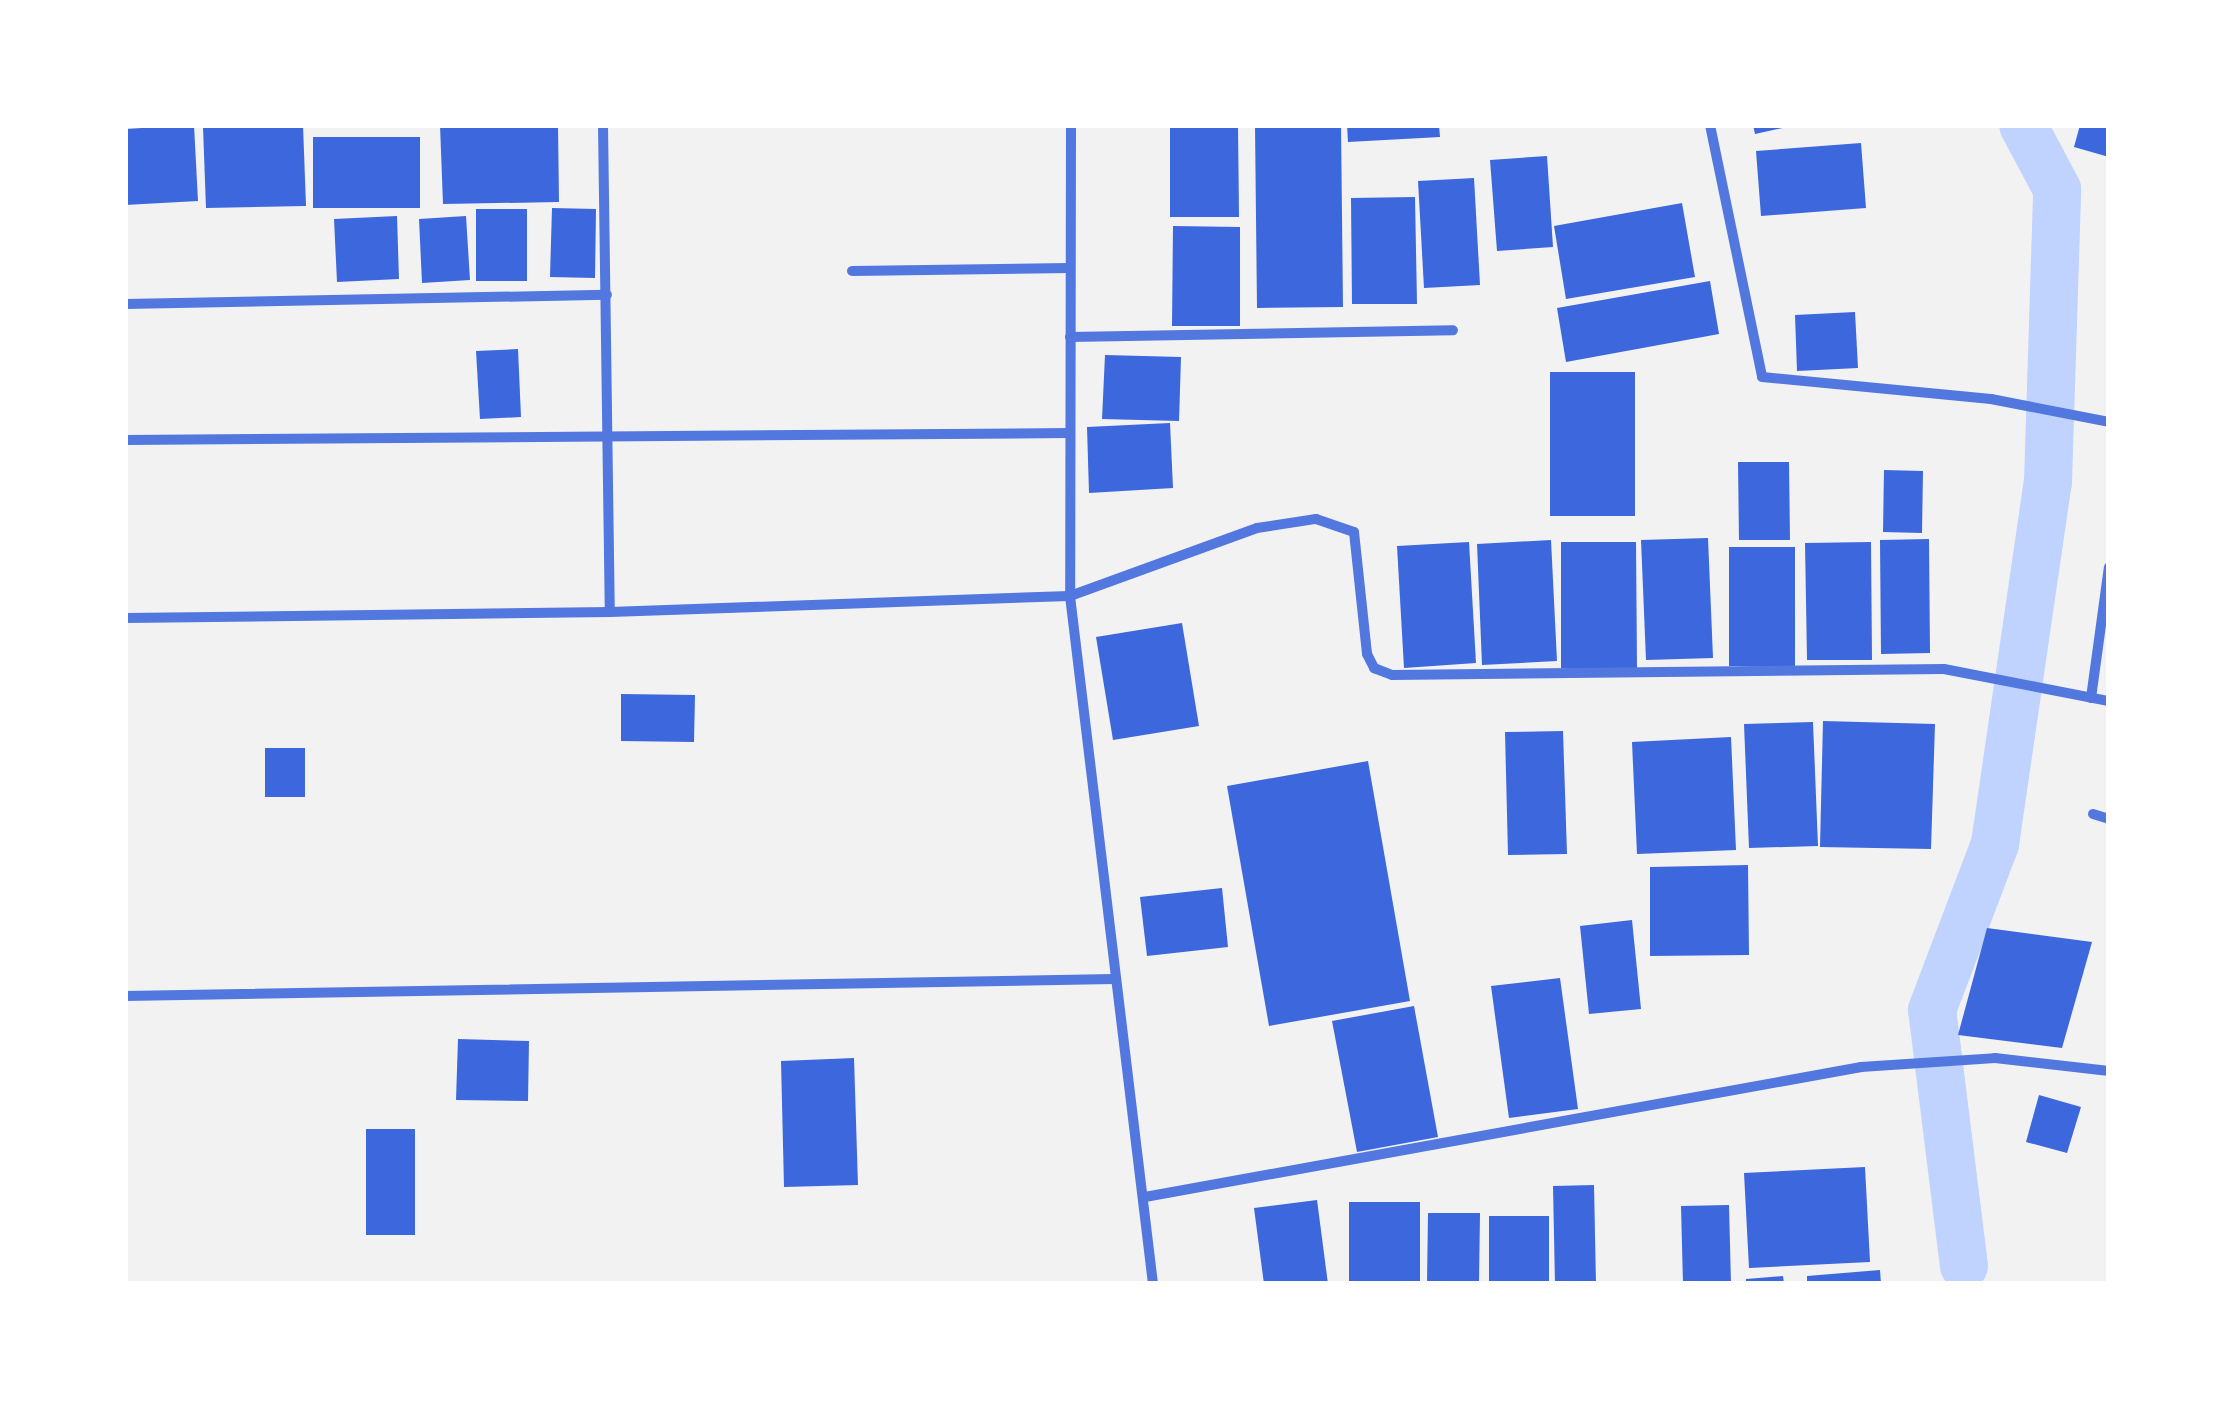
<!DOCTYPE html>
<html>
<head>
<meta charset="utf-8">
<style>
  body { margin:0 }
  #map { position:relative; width:2234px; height:1409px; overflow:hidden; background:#f2f2f2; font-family:Mulish,sans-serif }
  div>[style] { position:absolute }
  .canal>* { height:48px; margin:-24px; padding:0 24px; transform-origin:24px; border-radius:24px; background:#bfd3fe }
  .building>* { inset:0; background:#3d67dc }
  .minor>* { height:10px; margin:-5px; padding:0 5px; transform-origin:5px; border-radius:5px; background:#5277de }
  span { translate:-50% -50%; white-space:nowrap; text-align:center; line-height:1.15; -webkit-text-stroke:10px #fff; paint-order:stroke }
  .frame { position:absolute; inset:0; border:128px solid #fff; pointer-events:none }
</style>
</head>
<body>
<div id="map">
  <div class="canal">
    <i style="left:1964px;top:1266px;width:258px;rotate:-97.1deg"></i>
    <i style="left:1932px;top:1010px;width:178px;rotate:-69.2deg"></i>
    <i style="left:1995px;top:844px;width:366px;rotate:-81.7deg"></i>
    <i style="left:2048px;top:482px;width:293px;rotate:-88.2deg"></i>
    <i style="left:2057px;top:189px;width:72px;rotate:-118deg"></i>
  </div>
  <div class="building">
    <i style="clip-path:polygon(194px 125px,198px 201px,125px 205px,125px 129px)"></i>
    <i style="clip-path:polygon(303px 125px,306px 206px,206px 208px,203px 127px)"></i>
    <i style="clip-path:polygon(440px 125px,558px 125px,559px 202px,443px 204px)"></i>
    <i style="clip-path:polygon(1170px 125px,1238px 125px,1239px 217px,1170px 217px)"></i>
    <i style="clip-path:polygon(1255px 125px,1341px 125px,1343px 307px,1257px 308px)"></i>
    <i style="clip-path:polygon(1347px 125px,1439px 125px,1440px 137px,1348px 142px)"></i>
    <i style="clip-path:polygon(1753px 125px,1787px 125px,1787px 127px,1755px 134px)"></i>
    <i style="clip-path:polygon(2080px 125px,2109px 125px,2109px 157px,2074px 147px)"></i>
    <i style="clip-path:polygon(313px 137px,420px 137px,420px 208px,313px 208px)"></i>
    <i style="clip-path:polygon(1861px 143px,1866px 208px,1761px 216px,1756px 151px)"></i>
    <i style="clip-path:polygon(1547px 156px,1553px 247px,1497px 251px,1490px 160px)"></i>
    <i style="clip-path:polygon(1474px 178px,1480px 285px,1424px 288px,1418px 181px)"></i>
    <i style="clip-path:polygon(1415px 197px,1417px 304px,1352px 304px,1351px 198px)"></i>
    <i style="clip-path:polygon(1682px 203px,1695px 277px,1566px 299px,1554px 226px)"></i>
    <i style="clip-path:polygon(552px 208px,596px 209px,595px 278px,550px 277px)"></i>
    <i style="clip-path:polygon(476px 209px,527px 209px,527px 281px,476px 281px)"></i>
    <i style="clip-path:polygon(397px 216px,399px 279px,337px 282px,334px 219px)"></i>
    <i style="clip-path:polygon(466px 216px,470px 280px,422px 283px,419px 219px)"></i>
    <i style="clip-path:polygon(1173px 226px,1240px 227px,1240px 326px,1172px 326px)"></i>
    <i style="clip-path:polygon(1710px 281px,1719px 334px,1566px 362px,1557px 308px)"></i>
    <i style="clip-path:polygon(1855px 312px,1858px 368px,1797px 371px,1795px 315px)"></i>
    <i style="clip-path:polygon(518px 349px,521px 417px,480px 419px,476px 351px)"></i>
    <i style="clip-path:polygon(1105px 355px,1181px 357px,1179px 421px,1102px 419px)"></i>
    <i style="clip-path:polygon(1550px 372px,1635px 372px,1635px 516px,1550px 516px)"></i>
    <i style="clip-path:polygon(1170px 423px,1173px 488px,1089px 493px,1087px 427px)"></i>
    <i style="clip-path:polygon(1738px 462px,1789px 462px,1790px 540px,1739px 540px)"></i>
    <i style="clip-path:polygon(1884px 470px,1923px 471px,1922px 533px,1883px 532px)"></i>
    <i style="clip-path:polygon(1708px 538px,1713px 658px,1646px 660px,1641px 540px)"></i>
    <i style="clip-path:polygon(1929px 539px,1930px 653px,1881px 654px,1880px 540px)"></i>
    <i style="clip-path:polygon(1551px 540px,1557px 661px,1482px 665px,1477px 544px)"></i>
    <i style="clip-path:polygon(1469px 542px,1476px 663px,1404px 668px,1397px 546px)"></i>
    <i style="clip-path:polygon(1561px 542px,1636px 542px,1637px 668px,1561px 668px)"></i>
    <i style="clip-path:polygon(1871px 542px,1872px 660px,1807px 660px,1805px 543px)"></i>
    <i style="clip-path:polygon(1729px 547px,1795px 547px,1795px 666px,1729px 666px)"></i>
    <i style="clip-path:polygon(1182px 623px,1199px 726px,1113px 740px,1096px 637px)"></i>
    <i style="clip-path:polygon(621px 694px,695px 695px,694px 742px,621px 741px)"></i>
    <i style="clip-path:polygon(1823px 721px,1935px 724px,1931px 849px,1820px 847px)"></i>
    <i style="clip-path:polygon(1813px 722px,1818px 846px,1749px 848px,1744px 724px)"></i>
    <i style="clip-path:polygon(1563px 731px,1567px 854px,1508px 855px,1505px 732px)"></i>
    <i style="clip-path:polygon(1731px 737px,1736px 850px,1637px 854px,1632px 742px)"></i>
    <i style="clip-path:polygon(265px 748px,305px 748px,305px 797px,265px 797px)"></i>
    <i style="clip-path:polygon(1368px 761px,1410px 1001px,1269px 1026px,1227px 786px)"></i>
    <i style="clip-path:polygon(1748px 865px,1749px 955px,1650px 956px,1650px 867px)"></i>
    <i style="clip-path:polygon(1222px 888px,1228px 947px,1147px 956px,1140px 897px)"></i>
    <i style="clip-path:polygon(1632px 920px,1641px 1009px,1589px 1014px,1580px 926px)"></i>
    <i style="clip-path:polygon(1987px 928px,2092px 942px,2062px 1048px,1958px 1035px)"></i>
    <i style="clip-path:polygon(1560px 978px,1578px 1109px,1509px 1118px,1491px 986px)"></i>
    <i style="clip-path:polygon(1414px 1006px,1438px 1137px,1357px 1152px,1332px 1021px)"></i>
    <i style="clip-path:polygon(458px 1039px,529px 1041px,528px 1101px,456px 1100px)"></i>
    <i style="clip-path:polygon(854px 1058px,858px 1185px,784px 1187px,781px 1061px)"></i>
    <i style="clip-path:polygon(2039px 1095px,2081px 1107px,2067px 1153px,2026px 1142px)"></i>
    <i style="clip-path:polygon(366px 1129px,415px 1129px,415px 1235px,366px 1235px)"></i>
    <i style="clip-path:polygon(1865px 1167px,1870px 1262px,1749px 1268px,1744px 1173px)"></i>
    <i style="clip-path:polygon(1594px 1185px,1596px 1284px,1555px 1284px,1553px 1186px)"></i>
    <i style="clip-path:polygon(1317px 1200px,1328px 1284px,1264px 1284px,1254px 1208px)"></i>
    <i style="clip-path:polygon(1349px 1202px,1420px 1202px,1420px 1284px,1349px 1284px)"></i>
    <i style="clip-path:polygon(1729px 1205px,1731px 1284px,1683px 1284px,1681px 1206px)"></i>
    <i style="clip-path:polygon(1428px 1213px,1480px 1213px,1479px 1284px,1427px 1284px)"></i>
    <i style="clip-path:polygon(1489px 1216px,1549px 1216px,1549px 1284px,1489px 1284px)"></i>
    <i style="clip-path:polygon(1880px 1270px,1881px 1284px,1807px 1284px,1807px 1276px)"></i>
    <i style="clip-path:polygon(1783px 1276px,1784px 1284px,1746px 1284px,1746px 1279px)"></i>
  </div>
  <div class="minor">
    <i style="left:603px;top:125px;width:487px;rotate:89.2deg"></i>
    <i style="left:1071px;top:125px;width:471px;rotate:90.1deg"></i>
    <i style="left:1070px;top:596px;width:693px;rotate:83.12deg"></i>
    <i style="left:1710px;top:125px;width:257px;rotate:78.3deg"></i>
    <i style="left:1762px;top:377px;width:230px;rotate:5.5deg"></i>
    <i style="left:1991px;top:399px;width:120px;rotate:11deg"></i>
    <i style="left:852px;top:271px;width:218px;rotate:-0.8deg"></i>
    <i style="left:125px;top:304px;width:482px;rotate:-1.1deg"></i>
    <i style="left:1070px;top:337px;width:383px;rotate:-1deg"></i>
    <i style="left:125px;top:440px;width:945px;rotate:-0.42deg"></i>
    <i style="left:125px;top:618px;width:485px;rotate:-0.7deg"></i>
    <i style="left:610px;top:612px;width:460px;rotate:-2deg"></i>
    <i style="left:1070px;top:596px;width:199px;rotate:-20deg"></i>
    <i style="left:1257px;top:528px;width:60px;rotate:-8.7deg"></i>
    <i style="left:1316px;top:519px;width:40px;rotate:18.9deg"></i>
    <i style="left:1354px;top:532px;width:123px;rotate:83.9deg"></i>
    <i style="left:1367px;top:654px;width:16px;rotate:63deg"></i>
    <i style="left:1374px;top:668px;width:19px;rotate:21deg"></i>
    <i style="left:1392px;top:675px;width:552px;rotate:-0.62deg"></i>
    <i style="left:1944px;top:669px;width:168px;rotate:11deg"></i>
    <i style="left:2091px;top:698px;width:132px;rotate:-82.2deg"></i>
    <i style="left:2093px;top:814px;width:17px;rotate:17deg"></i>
    <i style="left:125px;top:996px;width:989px;rotate:-0.98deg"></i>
    <i style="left:1145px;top:1197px;width:728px;rotate:-10.29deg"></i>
    <i style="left:1861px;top:1067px;width:134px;rotate:-3.8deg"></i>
    <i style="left:1995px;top:1058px;width:115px;rotate:6.5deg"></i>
  </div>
  <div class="frame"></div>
</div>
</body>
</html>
